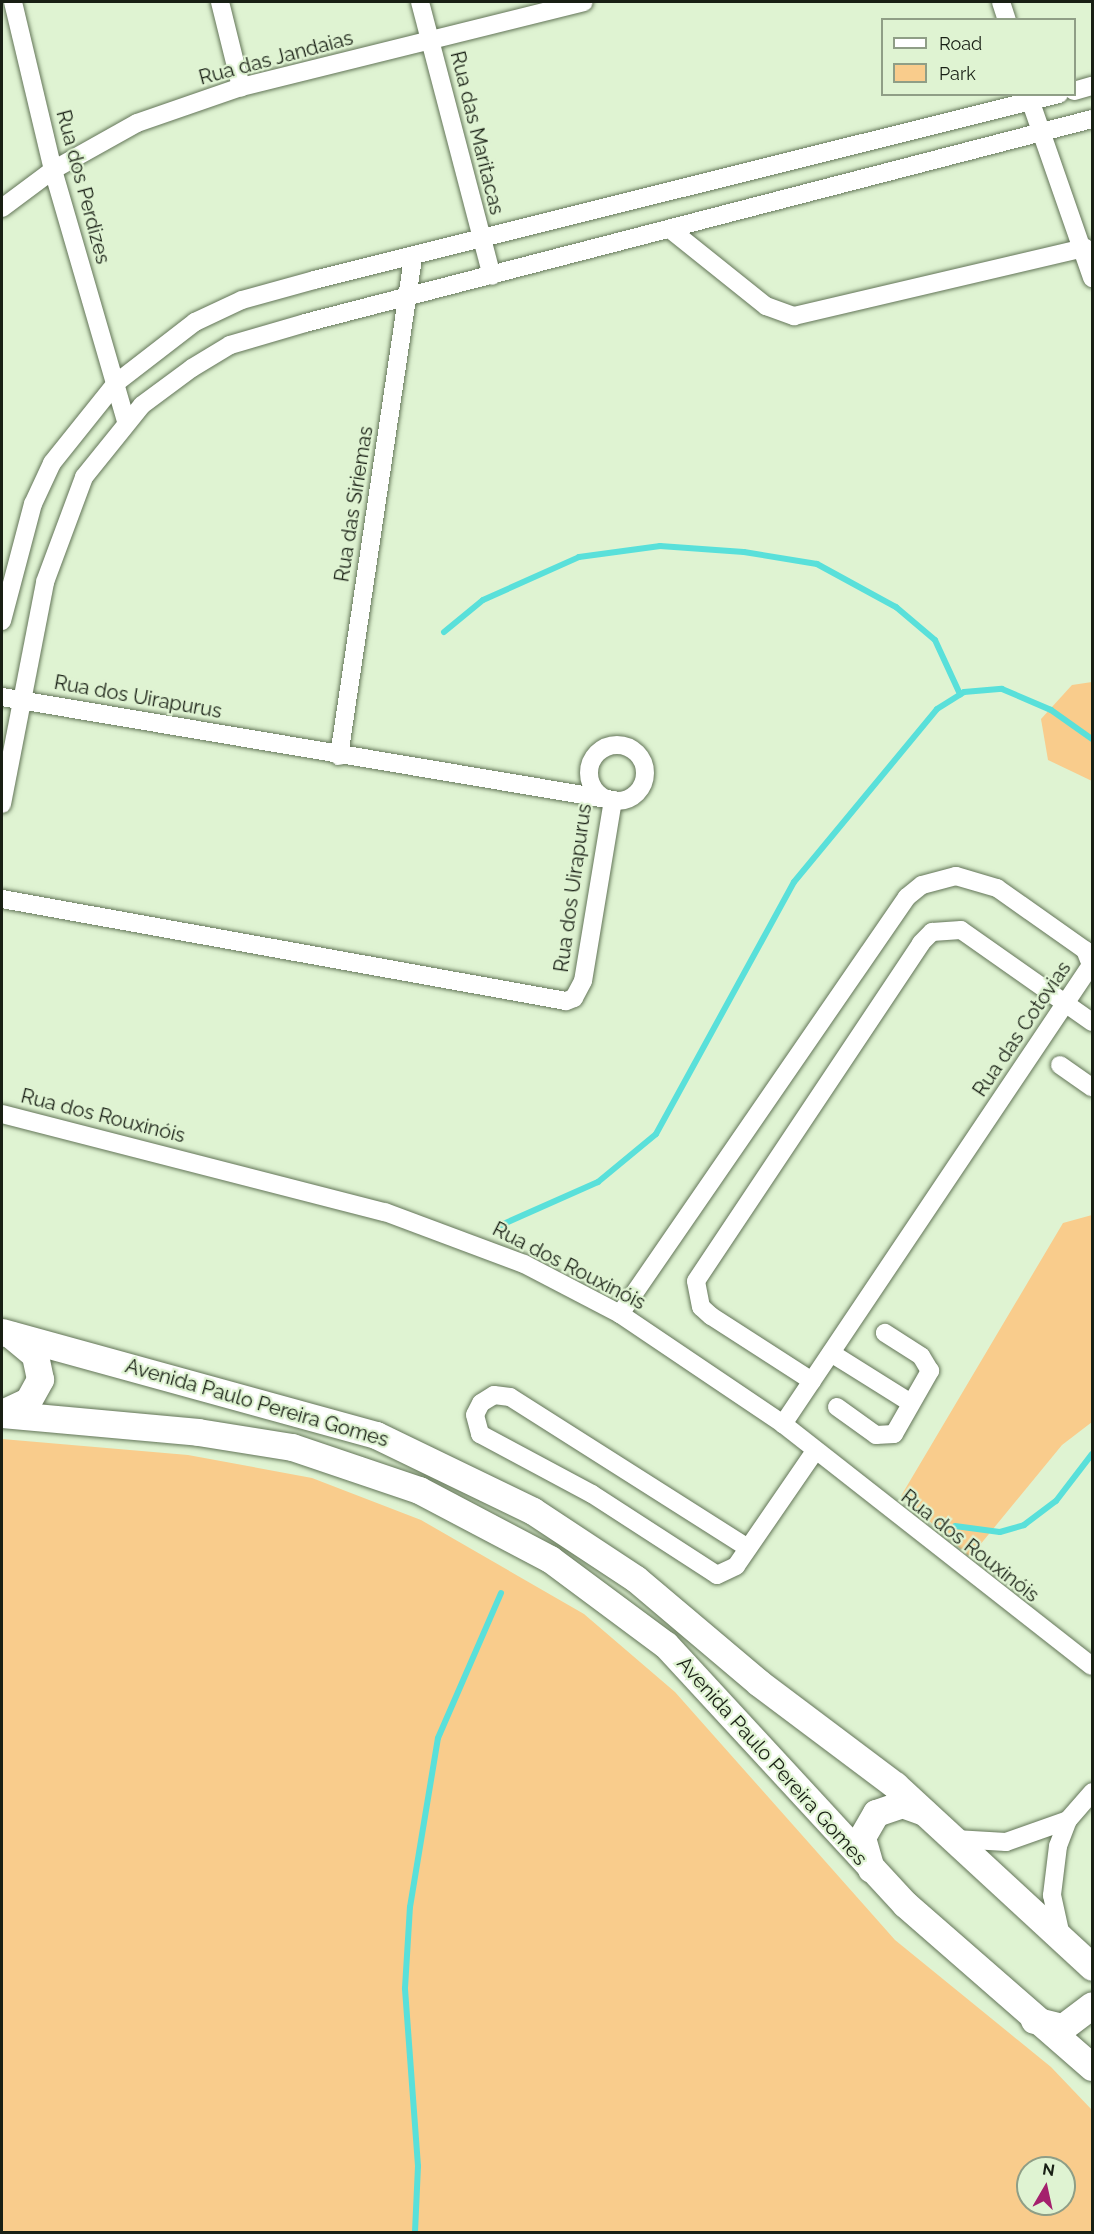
<!DOCTYPE html>
<html>
<head>
<meta charset="utf-8">
<style>
  body { margin:0 }
  #map { position:relative; width:1094px; height:2234px; overflow:hidden; background:#dff3d2; font-family:Raleway,sans-serif }
  div>[style] { position:absolute }
  .green>* { inset:0; background:#f9cc8c }
  .stream>* { height:6px; margin:-3px; padding:0 3px; transform-origin:3px; border-radius:3px; background:#59e0da }
  .roads { filter:drop-shadow(0 0 2px #637558) drop-shadow(0 0 2px #637558) }
  .street>* { height:18px; margin:-9px; padding:0 9px; transform-origin:9px; border-radius:9px; background:#fff }
  .street>.ring { margin:-9px; padding:0; box-sizing:content-box; background:none; border:18px solid #fff; border-radius:50% }
  .secondary>* { height:27px; margin:-13.5px; padding:0 13.5px; transform-origin:13.5px; border-radius:13.5px; background:#fff }
  span { translate:-50% -50%; white-space:nowrap; text-align:center; line-height:1.15; -webkit-text-stroke:4.5px #dff3d2; paint-order:stroke }
  .street-label { font-size:20px; color:#181f14 }
  .frame { position:absolute; inset:0; border:3px solid #181f14; pointer-events:none }
  .legend { position:absolute; left:881px; top:18px; width:195px; height:78px; box-sizing:border-box; background:#dff3d2; border:2px solid #8f9e86; margin:0; padding:8px 10px; list-style:none; font-size:18px; color:#181f14 }
  .legend li { display:flex; align-items:center; gap:12px; height:30px }
  .legend b { width:30px; border:2px solid #8f9e86 }
  .north { position:absolute; left:1016px; top:2156px; width:60px; height:60px; box-sizing:border-box; background:#dff3d2; border:2px solid #8f9e86; border-radius:50%; rotate:9deg; font-size:16px; font-weight:700; line-height:24px; text-align:center; color:#181f14 }
  .north::after { content:''; display:block; margin:auto; width:21px; height:27px; background:#a4206d; clip-path:polygon(50% 0,100% 100%,50% 72%,0 100%) }
</style>
</head>
<body>
<div id="map">
  <div class="green">
    <i style="clip-path:polygon(1092px 682px,1092px 781px,1048px 760px,1041px 719px,1072px 685px)"></i>
    <i style="clip-path:polygon(1092px 1215px,1092px 1422px,1062px 1445px,970px 1557px,901px 1496px,1063px 1223px)"></i>
    <i style="clip-path:polygon(evenodd,2px 1439px,188px 1455px,312px 1478px,421px 1520px,584px 1614px,675px 1692px,895px 1940px,1051px 2067px,1092px 2110px,1092px 2232px,2px 2232px,2px 1439px,1028px 2168px,1064px 2168px,1064px 2204px,1028px 2204px,1028px 2168px)"></i>
  </div>
  <div class="stream">
    <i style="left:444px;top:632px;width:50px;rotate:-39.4deg"></i>
    <i style="left:483px;top:600px;width:105px;rotate:-24.1deg"></i>
    <i style="left:579px;top:557px;width:82px;rotate:-7.7deg"></i>
    <i style="left:660px;top:546px;width:84px;rotate:4.1deg"></i>
    <i style="left:744px;top:552px;width:74px;rotate:9.3deg"></i>
    <i style="left:817px;top:564px;width:90px;rotate:28.6deg"></i>
    <i style="left:896px;top:607px;width:51px;rotate:40.2deg"></i>
    <i style="left:935px;top:640px;width:60px;rotate:65.2deg"></i>
    <i style="left:501px;top:1225px;width:106px;rotate:-23.9deg"></i>
    <i style="left:598px;top:1182px;width:75px;rotate:-39.6deg"></i>
    <i style="left:656px;top:1134px;width:287px;rotate:-61.3deg"></i>
    <i style="left:794px;top:882px;width:224px;rotate:-50.4deg"></i>
    <i style="left:937px;top:709px;width:32px;rotate:-32deg"></i>
    <i style="left:964px;top:692px;width:38px;rotate:-5deg"></i>
    <i style="left:1002px;top:689px;width:53px;rotate:23.2deg"></i>
    <i style="left:1051px;top:710px;width:50px;rotate:35.3deg"></i>
    <i style="left:955px;top:1526px;width:45px;rotate:7.6deg"></i>
    <i style="left:1000px;top:1532px;width:25px;rotate:-16deg"></i>
    <i style="left:1024px;top:1525px;width:40px;rotate:-37deg"></i>
    <i style="left:1056px;top:1501px;width:59px;rotate:-52.5deg"></i>
    <i style="left:415px;top:2232px;width:66px;rotate:-87.4deg"></i>
    <i style="left:418px;top:2166px;width:178px;rotate:-94.2deg"></i>
    <i style="left:405px;top:1988px;width:81px;rotate:-86.5deg"></i>
    <i style="left:410px;top:1907px;width:171px;rotate:-80.6deg"></i>
    <i style="left:438px;top:1738px;width:158px;rotate:-66.5deg"></i>
  </div>
  <div class="roads">
    <div class="street">
      <i style="left:13px;top:2px;width:173px;rotate:76.6deg"></i>
      <i style="left:53px;top:170px;width:262px;rotate:73.8deg"></i>
      <i style="left:220px;top:2px;width:88px;rotate:76.1deg"></i>
      <i style="left:420px;top:2px;width:283px;rotate:75.3deg"></i>
      <i style="left:1001px;top:2px;width:19px;rotate:72deg"></i>
      <i style="left:1074px;top:91px;width:19px;rotate:-16deg"></i>
      <i style="left:1028px;top:94px;width:195px;rotate:70.8deg"></i>
      <i style="left:2px;top:208px;width:64px;rotate:-36.7deg"></i>
      <i style="left:53px;top:170px;width:96px;rotate:-29.2deg"></i>
      <i style="left:137px;top:123px;width:110px;rotate:-19.1deg"></i>
      <i style="left:241px;top:87px;width:353px;rotate:-13.9deg"></i>
      <i style="left:671px;top:230px;width:122px;rotate:38.7deg"></i>
      <i style="left:766px;top:306px;width:30px;rotate:20deg"></i>
      <i style="left:794px;top:316px;width:299px;rotate:-13.2deg"></i>
      <i style="left:2px;top:621px;width:121px;rotate:-75.2deg"></i>
      <i style="left:33px;top:504px;width:45px;rotate:-65.1deg"></i>
      <i style="left:52px;top:463px;width:102px;rotate:-51.3deg"></i>
      <i style="left:116px;top:383px;width:100px;rotate:-37.7deg"></i>
      <i style="left:195px;top:322px;width:52px;rotate:-25.1deg"></i>
      <i style="left:242px;top:300px;width:75px;rotate:-15.5deg"></i>
      <i style="left:314px;top:280px;width:768px;rotate:-14.02deg"></i>
      <i style="left:2px;top:697px;width:620px;rotate:9.57deg"></i>
      <i style="left:613px;top:800px;width:183px;rotate:99.4deg"></i>
      <i style="left:583px;top:981px;width:19px;rotate:118deg"></i>
      <i style="left:574px;top:998px;width:9px;rotate:159deg"></i>
      <i style="left:566px;top:1001px;width:573px;rotate:-169.75deg"></i>
      <i class="ring" style="left:589px;top:745px;width:38px;height:38px"></i>
      <i style="left:339px;top:756px;width:503px;rotate:-81.55deg"></i>
      <i style="left:2px;top:804px;width:226px;rotate:-79deg"></i>
      <i style="left:45px;top:582px;width:112px;rotate:-69.6deg"></i>
      <i style="left:84px;top:477px;width:92px;rotate:-51.1deg"></i>
      <i style="left:142px;top:405px;width:62px;rotate:-36.5deg"></i>
      <i style="left:192px;top:368px;width:44px;rotate:-31.2deg"></i>
      <i style="left:230px;top:345px;width:78px;rotate:-16.3deg"></i>
      <i style="left:305px;top:323px;width:813px;rotate:-14.53deg"></i>
      <i style="left:1060px;top:1065px;width:39px;rotate:35deg"></i>
      <i style="left:2px;top:1114px;width:395px;rotate:14.4deg"></i>
      <i style="left:385px;top:1212px;width:148px;rotate:20.5deg"></i>
      <i style="left:524px;top:1264px;width:108px;rotate:27.5deg"></i>
      <i style="left:620px;top:1314px;width:197px;rotate:34deg"></i>
      <i style="left:783px;top:1424px;width:392px;rotate:38.1deg"></i>
      <i style="left:620px;top:1314px;width:506px;rotate:-55.46deg"></i>
      <i style="left:907px;top:897px;width:19px;rotate:-39deg"></i>
      <i style="left:922px;top:885px;width:35px;rotate:-15deg"></i>
      <i style="left:956px;top:876px;width:43px;rotate:16.3deg"></i>
      <i style="left:997px;top:888px;width:108px;rotate:35.2deg"></i>
      <i style="left:1085px;top:950px;width:16px;rotate:68deg"></i>
      <i style="left:1091px;top:965px;width:553px;rotate:123.86deg"></i>
      <i style="left:831px;top:1353px;width:94px;rotate:32deg"></i>
      <i style="left:812px;top:1381px;width:120px;rotate:-147.2deg"></i>
      <i style="left:711px;top:1316px;width:13px;rotate:-138deg"></i>
      <i style="left:701px;top:1307px;width:26px;rotate:-101deg"></i>
      <i style="left:696px;top:1281px;width:406px;rotate:-56.3deg"></i>
      <i style="left:921px;top:943px;width:16px;rotate:-45deg"></i>
      <i style="left:932px;top:932px;width:29px;rotate:-4deg"></i>
      <i style="left:961px;top:930px;width:160px;rotate:35.1deg"></i>
      <i style="left:837px;top:1407px;width:48px;rotate:35.7deg"></i>
      <i style="left:876px;top:1435px;width:18px;rotate:-3deg"></i>
      <i style="left:894px;top:1434px;width:73px;rotate:-60.3deg"></i>
      <i style="left:930px;top:1371px;width:17px;rotate:-121deg"></i>
      <i style="left:921px;top:1356px;width:43px;rotate:-147.4deg"></i>
      <i style="left:748px;top:1548px;width:282px;rotate:-147.6deg"></i>
      <i style="left:510px;top:1397px;width:16px;rotate:-173deg"></i>
      <i style="left:494px;top:1395px;width:15px;rotate:148deg"></i>
      <i style="left:481px;top:1403px;width:13px;rotate:117deg"></i>
      <i style="left:475px;top:1415px;width:20px;rotate:75deg"></i>
      <i style="left:480px;top:1434px;width:127px;rotate:28.2deg"></i>
      <i style="left:592px;top:1494px;width:149px;rotate:32.9deg"></i>
      <i style="left:717px;top:1575px;width:21px;rotate:-25deg"></i>
      <i style="left:736px;top:1566px;width:140px;rotate:-55.5deg"></i>
      <i style="left:955px;top:1839px;width:51px;rotate:3.4deg"></i>
      <i style="left:1006px;top:1842px;width:66px;rotate:-19.5deg"></i>
      <i style="left:1061px;top:1936px;width:42px;rotate:-102.4deg"></i>
      <i style="left:1052px;top:1895px;width:49px;rotate:-83deg"></i>
      <i style="left:1058px;top:1846px;width:28px;rotate:-69deg"></i>
      <i style="left:1068px;top:1820px;width:37px;rotate:-49deg"></i>
    </div>
    <div class="secondary">
      <i style="left:2px;top:1332px;width:388px;rotate:15.4deg"></i>
      <i style="left:376px;top:1435px;width:174px;rotate:25.8deg"></i>
      <i style="left:533px;top:1511px;width:123px;rotate:33.4deg"></i>
      <i style="left:636px;top:1579px;width:161px;rotate:40.2deg"></i>
      <i style="left:759px;top:1683px;width:170px;rotate:36.9deg"></i>
      <i style="left:895px;top:1785px;width:268px;rotate:42.7deg"></i>
      <i style="left:2px;top:1413px;width:29px;rotate:-25deg"></i>
      <i style="left:28px;top:1401px;width:25px;rotate:-61deg"></i>
      <i style="left:40px;top:1379px;width:25px;rotate:-102deg"></i>
      <i style="left:35px;top:1355px;width:31px;rotate:-140deg"></i>
      <i style="left:2px;top:1414px;width:197px;rotate:5.2deg"></i>
      <i style="left:198px;top:1432px;width:95px;rotate:9.1deg"></i>
      <i style="left:292px;top:1447px;width:134px;rotate:18.7deg"></i>
      <i style="left:419px;top:1490px;width:148px;rotate:27.8deg"></i>
      <i style="left:550px;top:1559px;width:144px;rotate:36.6deg"></i>
      <i style="left:666px;top:1645px;width:352px;rotate:47.3deg"></i>
      <i style="left:905px;top:1904px;width:248px;rotate:41.1deg"></i>
      <i style="left:871px;top:1869px;width:33px;rotate:-106deg"></i>
      <i style="left:862px;top:1837px;width:28px;rotate:-60deg"></i>
      <i style="left:876px;top:1813px;width:28px;rotate:-19deg"></i>
      <i style="left:902px;top:1804px;width:23px;rotate:20deg"></i>
      <i style="left:1034px;top:2020px;width:30px;rotate:14deg"></i>
      <i style="left:1063px;top:2027px;width:36px;rotate:-37deg"></i>
    </div>
  </div>
  <div class="street-label">
    <span style="left:276px;top:58px;rotate:-15deg">Rua das Jandaias</span>
    <span style="left:477px;top:133px;rotate:76deg">Rua das Maritacas</span>
    <span style="left:83px;top:187px;rotate:75deg">Rua dos Perdizes</span>
    <span style="left:354px;top:504px;rotate:-81deg">Rua das Siriemas</span>
    <span style="left:138px;top:697px;rotate:10deg">Rua dos Uirapurus</span>
    <span style="left:573px;top:888px;rotate:-82deg">Rua dos Uirapurus</span>
    <span style="left:1022px;top:1029px;rotate:-56deg">Rua das Cotovias</span>
    <span style="left:103px;top:1116px;rotate:14deg">Rua dos Rouxinóis</span>
    <span style="left:569px;top:1266px;rotate:27deg">Rua dos Rouxinóis</span>
    <span style="left:257px;top:1403px;rotate:16deg">Avenida Paulo Pereira Gomes</span>
    <span style="left:970px;top:1546px;rotate:38deg">Rua dos Rouxinóis</span>
    <span style="left:772px;top:1761px;rotate:48deg">Avenida Paulo Pereira Gomes</span>
  </div>
  <div class="frame"></div>
  <ul class="legend">
  <li><b style="height:8px;background:#fff"></b>Road</li>
  <li><b style="height:16px;background:#f9cc8c"></b>Park</li>
  </ul>
  <div class="north">N</div>
</div>
</body>
</html>
